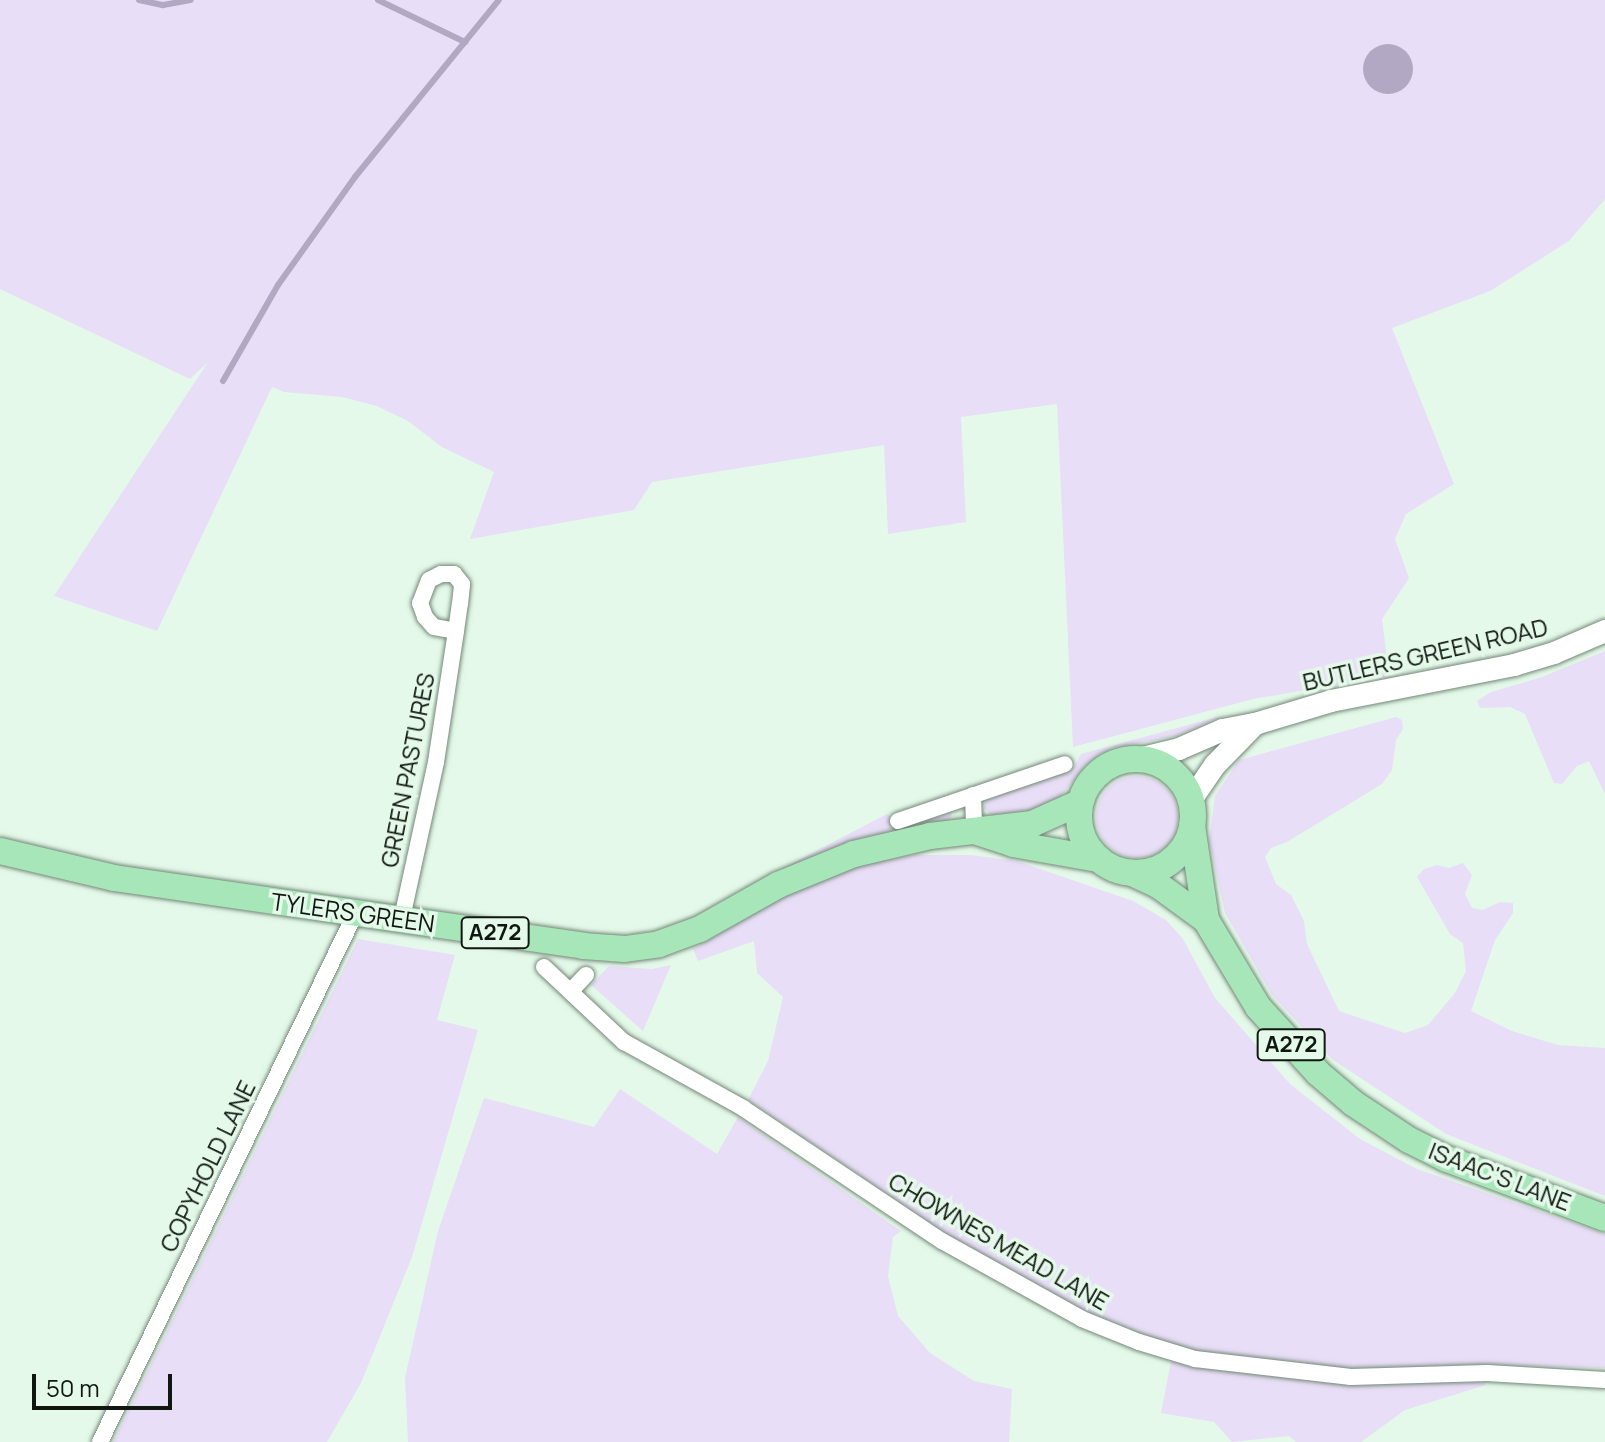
<!DOCTYPE html>
<html>
<head>
<meta charset="utf-8">
<style>
  body { margin:0 }
  #map { position:relative; width:1605px; height:1442px; overflow:hidden; background:#e4f9e9; font-family:Manrope,sans-serif }
  div>[style] { position:absolute }
  .green>* { inset:0; background:#e8def7 }
  .round { border-radius:50% }
  .water>* { inset:0; background:#b2a8c3 }
  .stream>* { height:6px; margin:-3px; padding:0 3px; transform-origin:3px; border-radius:3px; background:#b2a8c3 }
  .roads { filter:drop-shadow(0 0 2px #748778) drop-shadow(0 0 2px #748778) }
  .minor>* { height:16px; margin:-8px; padding:0 8px; transform-origin:8px; border-radius:8px; background:#fff }
  .secondary>* { height:22px; margin:-11px; padding:0 11px; transform-origin:11px; border-radius:11px; background:#fff }
  .trunk>* { height:26px; margin:-13px; padding:0 13px; transform-origin:13px; border-radius:13px; background:#a7e6b8 }
  .trunk>.ring { margin:-13px; padding:0; box-sizing:content-box; background:none; border:26px solid #a7e6b8; border-radius:50% }
  span { translate:-50% -50%; white-space:nowrap; text-align:center; line-height:1.15; -webkit-text-stroke:7px #e4f9e9; paint-order:stroke }
  .shield-label span { padding:2px 6px; background:#e4f9e9; border:2px solid; border-radius:6px; -webkit-text-stroke-width:0 }
  .shield-label { font-size:22px; color:#101711; font-weight:700 }
  .street-label { font-size:24px; color:#101711 }
  .scale { position:absolute; left:32px; top:1374px; width:140px; height:36px; box-sizing:border-box; border:4px solid #101711; border-top:0; padding-left:10px; font-size:24px; line-height:28px; white-space:nowrap; color:#101711; -webkit-text-stroke:6px #e4f9e9; paint-order:stroke }
</style>
</head>
<body>
<div id="map">
  <div class="green">
    <i style="clip-path:polygon(0 0,1605px 0,1605px 199px,1569px 241px,1490px 291px,1392px 328px,1454px 484px,1406px 514px,1395px 539px,1409px 578px,1382px 619px,1389px 676px,1253px 699px,1073px 747px,1057px 404px,961px 417px,966px 522px,888px 534px,884px 445px,652px 482px,634px 510px,470px 539px,494px 472px,442px 447px,408px 421px,377px 406px,342px 397px,284px 392px,272px 387px,157px 631px,54px 596px,208px 362px,190px 379px,0 289px)"></i>
    <i style="clip-path:polygon(1605px 651px,1605px 794px,1589px 761px,1577px 766px,1562px 784px,1554px 783px,1525px 714px,1510px 707px,1480px 708px,1477px 701px,1491px 692px,1542px 677px)"></i>
    <i style="clip-path:polygon(1225px 715px,1177px 736px,1113px 748px,1100px 754px,1085px 765px,1055px 804px,1041px 811px,992px 816px,984px 808px,986px 797px,1074px 767px,1081px 754px)"></i>
    <i style="clip-path:polygon(1396px 717px,1402px 720px,1403px 729px,1396px 740px,1392px 770px,1382px 784px,1287px 842px,1271px 848px,1265px 857px,1276px 884px,1291px 895px,1304px 921px,1307px 944px,1339px 1011px,1405px 1033px,1428px 1025px,1455px 993px,1466px 971px,1463px 943px,1450px 934px,1417px 877px,1424px 869px,1437px 865px,1449px 868px,1463px 863px,1472px 875px,1465px 894px,1472px 908px,1483px 910px,1500px 902px,1513px 903px,1513px 913px,1495px 940px,1471px 1011px,1512px 1031px,1558px 1045px,1605px 1048px,1605px 1196px,1446px 1134px,1333px 1060px,1272px 995px,1225px 913px,1209px 840px,1215px 796px,1239px 760px)"></i>
    <i class="round" style="left:1096px;top:776px;width:82px;height:82px"></i>
    <i style="clip-path:polygon(950px 810px,952px 816px,947px 821px,879px 835px,774px 873px,887px 814px,893px 818px)"></i>
    <i style="clip-path:polygon(915px 855px,970px 855px,1017px 861px,1133px 901px,1166px 920px,1183px 939px,1215px 998px,1290px 1084px,1360px 1139px,1417px 1169px,1605px 1234px,1605px 1368px,1480px 1365px,1486px 1385px,1405px 1410px,1361px 1442px,1296px 1442px,1289px 1436px,1232px 1442px,1214px 1422px,1161px 1413px,1174px 1346px,1087px 1312px,947px 1234px,748px 1100px,768px 1061px,783px 997px,757px 973px,754px 941px,698px 961px,693px 949px,786px 895px,856px 866px)"></i>
    <i style="clip-path:polygon(358px 939px,455px 955px,437px 1020px,478px 1030px,412px 1257px,361px 1383px,327px 1442px,113px 1442px)"></i>
    <i style="clip-path:polygon(671px 965px,643px 1031px,591px 985px,609px 966px,652px 969px)"></i>
    <i style="clip-path:polygon(620px 1089px,717px 1154px,738px 1117px,901px 1231px,893px 1237px,888px 1276px,898px 1316px,930px 1353px,974px 1381px,1012px 1389px,1009px 1442px,408px 1442px,405px 1378px,438px 1231px,484px 1098px,594px 1127px)"></i>
  </div>
  <div class="water">
    <i class="round" style="left:1363px;top:44px;width:50px;height:50px"></i>
  </div>
  <div class="stream">
    <i style="left:139px;top:0;width:25px;rotate:12deg"></i>
    <i style="left:163px;top:5px;width:28px;rotate:-10deg"></i>
    <i style="left:378px;top:0;width:97px;rotate:25.8deg"></i>
    <i style="left:223px;top:381px;width:111px;rotate:-60.2deg"></i>
    <i style="left:278px;top:285px;width:133px;rotate:-54.5deg"></i>
    <i style="left:355px;top:177px;width:228px;rotate:-50.9deg"></i>
  </div>
  <div class="roads">
    <div class="minor">
      <i style="left:973px;top:795px;width:36px;rotate:88deg"></i>
      <i style="left:898px;top:821px;width:176px;rotate:-18.8deg"></i>
      <i style="left:402px;top:918px;width:160px;rotate:-77.7deg"></i>
      <i style="left:436px;top:762px;width:133px;rotate:-81.3deg"></i>
      <i style="left:456px;top:631px;width:27px;rotate:-82deg"></i>
      <i style="left:460px;top:604px;width:20px;rotate:-84deg"></i>
      <i style="left:462px;top:584px;width:13px;rotate:-129deg"></i>
      <i style="left:454px;top:574px;width:13px;rotate:180deg"></i>
      <i style="left:441px;top:574px;width:13px;rotate:153deg"></i>
      <i style="left:429px;top:580px;width:25px;rotate:111deg"></i>
      <i style="left:420px;top:603px;width:15px;rotate:70deg"></i>
      <i style="left:425px;top:617px;width:13px;rotate:48deg"></i>
      <i style="left:434px;top:627px;width:22px;rotate:10deg"></i>
      <i style="left:544px;top:967px;width:110px;rotate:43.2deg"></i>
      <i style="left:624px;top:1042px;width:136px;rotate:29deg"></i>
      <i style="left:743px;top:1108px;width:239px;rotate:33.8deg"></i>
      <i style="left:942px;top:1241px;width:160px;rotate:29.1deg"></i>
      <i style="left:1082px;top:1319px;width:61px;rotate:22deg"></i>
      <i style="left:1139px;top:1342px;width:59px;rotate:16.9deg"></i>
      <i style="left:1195px;top:1359px;width:157px;rotate:6.6deg"></i>
      <i style="left:1351px;top:1377px;width:136px;rotate:-1.7deg"></i>
      <i style="left:1487px;top:1373px;width:118px;rotate:3.4deg"></i>
      <i style="left:571px;top:991px;width:22px;rotate:-47deg"></i>
      <i style="left:100px;top:1442px;width:589px;rotate:-64.22deg"></i>
    </div>
    <div class="secondary">
      <i style="left:1143px;top:758px;width:37px;rotate:-14deg"></i>
      <i style="left:1179px;top:749px;width:48px;rotate:-23.4deg"></i>
      <i style="left:1223px;top:730px;width:33px;rotate:-11deg"></i>
      <i style="left:1255px;top:724px;width:79px;rotate:-16.8deg"></i>
      <i style="left:1331px;top:701px;width:187px;rotate:-11.1deg"></i>
      <i style="left:1514px;top:665px;width:42px;rotate:-16.7deg"></i>
      <i style="left:1554px;top:653px;width:56px;rotate:-23.3deg"></i>
      <i style="left:1191px;top:800px;width:42px;rotate:-55.6deg"></i>
      <i style="left:1215px;top:765px;width:57px;rotate:-45.7deg"></i>
    </div>
    <div class="trunk">
      <i class="ring" style="left:1079px;top:759px;width:88px;height:88px"></i>
      <i style="left:1192px;top:826px;width:95px;rotate:81.5deg"></i>
      <i style="left:977px;top:832px;width:38px;rotate:18deg"></i>
      <i style="left:1013px;top:844px;width:86px;rotate:10deg"></i>
      <i style="left:0;top:851px;width:117px;rotate:13.3deg"></i>
      <i style="left:114px;top:878px;width:474px;rotate:8.2deg"></i>
      <i style="left:583px;top:946px;width:42px;rotate:4.1deg"></i>
      <i style="left:625px;top:949px;width:34px;rotate:-8deg"></i>
      <i style="left:659px;top:944px;width:44px;rotate:-20.1deg"></i>
      <i style="left:700px;top:929px;width:90px;rotate:-29.4deg"></i>
      <i style="left:778px;top:885px;width:82px;rotate:-22.2deg"></i>
      <i style="left:854px;top:854px;width:78px;rotate:-13.3deg"></i>
      <i style="left:930px;top:836px;width:103px;rotate:-6.7deg"></i>
      <i style="left:1032px;top:824px;width:51px;rotate:-24.1deg"></i>
      <i style="left:1132px;top:873px;width:29px;rotate:25deg"></i>
      <i style="left:1158px;top:885px;width:59px;rotate:36.1deg"></i>
      <i style="left:1206px;top:920px;width:101px;rotate:59.1deg"></i>
      <i style="left:1258px;top:1007px;width:89px;rotate:47.7deg"></i>
      <i style="left:1318px;top:1073px;width:46px;rotate:40.6deg"></i>
      <i style="left:1353px;top:1103px;width:67px;rotate:33.5deg"></i>
      <i style="left:1409px;top:1140px;width:42px;rotate:26.6deg"></i>
      <i style="left:1447px;top:1159px;width:169px;rotate:20.5deg"></i>
    </div>
  </div>
  <div class="shield-label">
    <span style="left:495px;top:933px">A272</span>
    <span style="left:1291px;top:1045px">A272</span>
  </div>
  <div class="street-label">
    <span style="left:1425px;top:654px;rotate:-13deg">BUTLERS GREEN ROAD</span>
    <span style="left:407px;top:770px;rotate:-79deg">GREEN PASTURES</span>
    <span style="left:353px;top:912px;rotate:8deg">TYLERS GREEN</span>
    <span style="left:207px;top:1166px;rotate:-64deg">COPYHOLD LANE</span>
    <span style="left:1500px;top:1176px;rotate:21deg">ISAAC'S LANE</span>
    <span style="left:999px;top:1241px;rotate:30deg">CHOWNES MEAD LANE</span>
  </div>
  <div class="scale">50 m</div>
</div>
</body>
</html>
